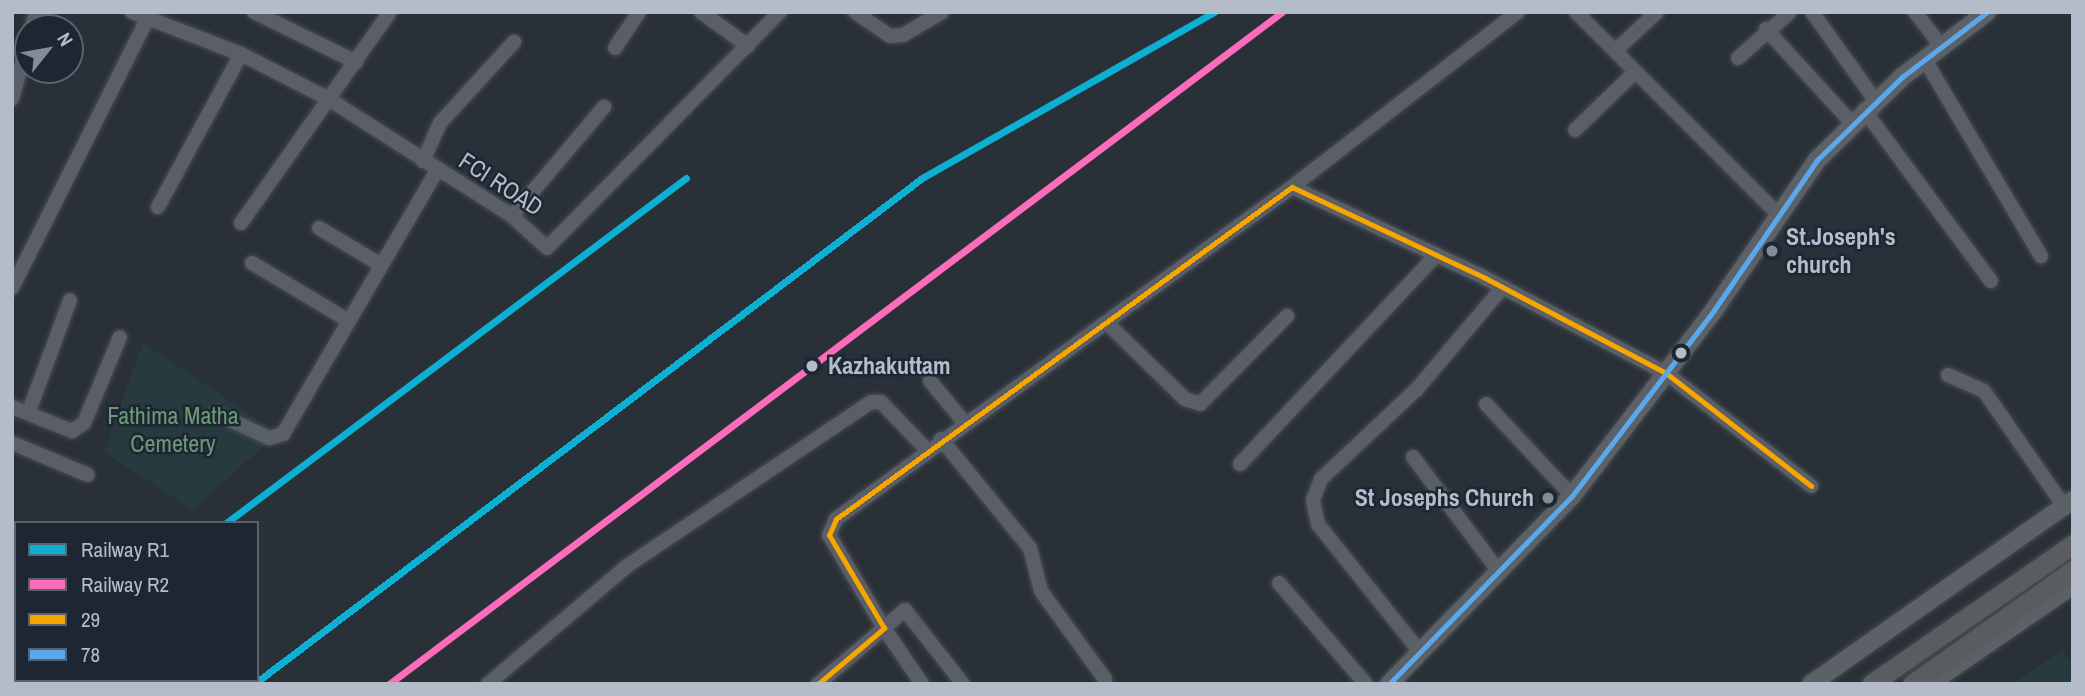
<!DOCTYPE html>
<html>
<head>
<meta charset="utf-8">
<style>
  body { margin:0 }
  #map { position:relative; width:2085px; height:696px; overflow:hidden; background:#2a3038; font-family:"Archivo Narrow",sans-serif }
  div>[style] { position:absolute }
  .green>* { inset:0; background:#273a3e }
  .roads { filter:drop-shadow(0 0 2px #484c53) drop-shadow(0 0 2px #484c53) }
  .minor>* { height:14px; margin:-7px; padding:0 7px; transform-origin:7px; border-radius:7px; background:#5a5e66 }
  .major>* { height:18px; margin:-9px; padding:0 9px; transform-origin:9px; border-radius:9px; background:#5c6168 }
  .highway>* { height:19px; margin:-9.5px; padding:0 9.5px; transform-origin:9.5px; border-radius:9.5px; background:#5a5d60 }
  .rail>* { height:4.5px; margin-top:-2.25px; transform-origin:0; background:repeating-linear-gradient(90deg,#595d64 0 7px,transparent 0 14px) }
  .bus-1>* { height:5px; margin:-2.5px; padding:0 2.5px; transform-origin:2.5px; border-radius:2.5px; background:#f7a600 }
  .bus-2>* { height:5px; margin:-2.5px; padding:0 2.5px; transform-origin:2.5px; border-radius:2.5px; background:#5aa8eb }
  .rail-1>* { height:7px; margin:-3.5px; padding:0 3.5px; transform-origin:3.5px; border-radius:3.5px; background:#0dafd3 }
  .rail-2>* { height:7px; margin:-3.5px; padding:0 3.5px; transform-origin:3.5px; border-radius:3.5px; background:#fb6dba }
  .dots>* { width:19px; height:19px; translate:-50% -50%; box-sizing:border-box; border:4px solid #1d2633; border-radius:50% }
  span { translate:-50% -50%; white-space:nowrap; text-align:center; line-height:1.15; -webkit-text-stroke:5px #1d2633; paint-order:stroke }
  .street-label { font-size:24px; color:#b4bcc9 }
  .poi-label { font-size:24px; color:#b4bcc9; font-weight:700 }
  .left { translate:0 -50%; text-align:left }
  .right { translate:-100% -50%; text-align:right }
  .stop-label { font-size:24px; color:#b4bcc9; font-weight:700 }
  .park-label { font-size:24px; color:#6b9a76 }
  .frame { position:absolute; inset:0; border:14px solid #b4bcc9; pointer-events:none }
  .legend { position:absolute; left:14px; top:521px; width:245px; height:161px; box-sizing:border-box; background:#1d2633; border:2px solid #59626f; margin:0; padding:9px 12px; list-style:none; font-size:21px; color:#b4bcc9 }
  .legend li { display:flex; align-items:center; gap:14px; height:35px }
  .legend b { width:35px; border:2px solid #59626f }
  .north { position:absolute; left:14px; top:14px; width:70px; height:70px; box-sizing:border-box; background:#1d2633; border:2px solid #59626f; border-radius:50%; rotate:59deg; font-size:19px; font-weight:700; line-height:28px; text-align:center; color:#b4bcc9 }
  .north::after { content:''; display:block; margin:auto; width:24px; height:32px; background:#848b96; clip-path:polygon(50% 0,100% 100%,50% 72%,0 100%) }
</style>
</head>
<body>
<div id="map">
  <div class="green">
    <i style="clip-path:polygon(143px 343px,278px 433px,193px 510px,104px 452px)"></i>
    <i style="clip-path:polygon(2063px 650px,2073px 665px,2073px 684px,2012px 684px)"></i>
  </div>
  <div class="roads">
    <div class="minor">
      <i style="left:132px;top:12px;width:117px;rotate:21.1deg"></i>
      <i style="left:241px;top:54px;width:97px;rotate:27.1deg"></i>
      <i style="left:327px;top:98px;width:219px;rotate:32.5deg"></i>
      <i style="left:512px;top:216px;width:47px;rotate:42.4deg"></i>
      <i style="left:547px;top:248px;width:332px;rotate:-45.4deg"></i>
      <i style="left:254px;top:12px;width:114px;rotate:26.1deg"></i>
      <i style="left:701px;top:12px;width:58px;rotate:35.9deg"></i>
      <i style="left:855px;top:12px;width:42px;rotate:34.4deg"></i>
      <i style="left:890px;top:36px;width:13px;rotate:-4deg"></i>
      <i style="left:903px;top:35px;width:45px;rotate:-30.5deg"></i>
      <i style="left:1576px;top:12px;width:287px;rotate:45deg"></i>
      <i style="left:1812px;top:12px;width:108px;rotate:54.4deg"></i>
      <i style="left:1915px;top:12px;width:44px;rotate:52.4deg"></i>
      <i style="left:32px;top:28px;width:16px;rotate:-76deg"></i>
      <i style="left:1766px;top:29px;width:126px;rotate:47.6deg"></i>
      <i style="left:615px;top:48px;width:43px;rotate:-56.3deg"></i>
      <i style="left:1615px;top:51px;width:57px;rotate:-42.9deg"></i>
      <i style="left:1738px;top:58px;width:69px;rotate:-41.5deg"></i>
      <i style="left:1925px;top:60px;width:228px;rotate:59.4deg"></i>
      <i style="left:12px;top:99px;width:60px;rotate:-74.6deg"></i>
      <i style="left:1864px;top:110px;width:213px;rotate:53.4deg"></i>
      <i style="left:1575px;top:130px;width:83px;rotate:-44deg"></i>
      <i style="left:423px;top:161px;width:42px;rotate:-65.9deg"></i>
      <i style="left:440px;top:123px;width:110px;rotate:-47.6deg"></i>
      <i style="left:1292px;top:187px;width:286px;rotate:-37.8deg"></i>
      <i style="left:158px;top:207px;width:174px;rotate:-61.5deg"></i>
      <i style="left:512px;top:216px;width:143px;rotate:-49.8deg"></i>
      <i style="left:241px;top:223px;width:258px;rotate:-54.8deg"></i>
      <i style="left:319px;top:228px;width:72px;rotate:30.8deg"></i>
      <i style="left:252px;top:263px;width:113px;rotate:30.9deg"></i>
      <i style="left:12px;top:288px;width:307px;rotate:-63.3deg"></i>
      <i style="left:1109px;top:325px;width:106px;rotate:44.2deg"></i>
      <i style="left:1185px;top:399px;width:16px;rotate:18deg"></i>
      <i style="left:1200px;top:404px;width:124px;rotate:-45.3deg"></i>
      <i style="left:1948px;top:375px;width:39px;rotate:24deg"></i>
      <i style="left:1984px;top:391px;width:140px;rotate:55.2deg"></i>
      <i style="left:930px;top:381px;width:53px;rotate:50.3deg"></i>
      <i style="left:1486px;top:404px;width:126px;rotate:46.9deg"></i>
      <i style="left:12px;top:407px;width:65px;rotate:21.8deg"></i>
      <i style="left:72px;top:431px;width:14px;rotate:-34deg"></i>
      <i style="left:84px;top:423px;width:93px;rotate:-67.3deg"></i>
      <i style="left:29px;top:411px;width:118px;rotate:-69.7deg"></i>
      <i style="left:215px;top:413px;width:60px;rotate:24.8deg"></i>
      <i style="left:269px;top:438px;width:15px;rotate:-16deg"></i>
      <i style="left:283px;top:434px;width:306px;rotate:-59.7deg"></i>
      <i style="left:941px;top:439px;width:141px;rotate:50.8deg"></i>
      <i style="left:1030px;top:548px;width:44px;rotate:75.7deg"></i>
      <i style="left:1041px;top:591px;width:109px;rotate:54deg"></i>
      <i style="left:12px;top:443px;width:82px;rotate:22.8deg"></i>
      <i style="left:1413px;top:457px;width:145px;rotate:53.1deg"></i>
      <i style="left:1240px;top:464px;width:287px;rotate:-46.8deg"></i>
      <i style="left:1279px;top:583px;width:133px;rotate:49.3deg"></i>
      <i style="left:1420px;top:652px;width:164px;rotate:-128.6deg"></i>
      <i style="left:1318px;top:524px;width:25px;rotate:-102deg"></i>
      <i style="left:1313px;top:500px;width:22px;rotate:-69deg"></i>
      <i style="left:1321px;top:479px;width:132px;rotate:-43.2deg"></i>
      <i style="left:1417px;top:389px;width:133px;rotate:-49.9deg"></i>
      <i style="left:488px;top:684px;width:182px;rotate:-40.3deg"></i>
      <i style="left:627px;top:566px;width:294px;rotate:-33.9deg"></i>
      <i style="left:871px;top:402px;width:10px"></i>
      <i style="left:881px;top:402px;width:65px;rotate:46.2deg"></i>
      <i style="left:818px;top:684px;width:87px;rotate:-40.3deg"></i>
      <i style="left:884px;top:628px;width:108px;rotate:-120.6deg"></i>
      <i style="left:829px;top:535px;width:17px;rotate:-66deg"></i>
      <i style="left:836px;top:519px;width:564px;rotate:-36.06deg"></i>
      <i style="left:1292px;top:187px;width:213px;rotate:25.2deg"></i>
      <i style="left:1485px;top:278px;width:204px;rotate:27.7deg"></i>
      <i style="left:1666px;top:373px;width:184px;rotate:37.9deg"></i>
      <i style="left:922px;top:684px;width:68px;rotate:-124.2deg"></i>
      <i style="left:884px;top:628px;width:28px;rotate:-41deg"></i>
      <i style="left:905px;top:610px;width:94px;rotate:51.9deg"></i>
    </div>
    <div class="major">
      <i style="left:1389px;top:684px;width:262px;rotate:-45.8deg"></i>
      <i style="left:1572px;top:496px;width:234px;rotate:-52.6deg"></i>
      <i style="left:1714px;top:310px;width:182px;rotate:-55.5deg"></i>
      <i style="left:1817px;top:160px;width:119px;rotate:-44.3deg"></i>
      <i style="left:1902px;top:77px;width:107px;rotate:-37.4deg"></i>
      <i style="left:1811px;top:684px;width:320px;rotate:-35.1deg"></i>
      <i style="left:1929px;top:684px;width:175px;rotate:-34.5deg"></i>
    </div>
    <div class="highway">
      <i style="left:1871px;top:684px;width:246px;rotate:-34.7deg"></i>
      <i style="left:1912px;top:684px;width:197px;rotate:-35.3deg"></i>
    </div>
  </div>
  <div class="rail">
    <i style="left:226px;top:523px;width:575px;rotate:-36.87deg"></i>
    <i style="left:36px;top:684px;width:5px;rotate:-53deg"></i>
    <i style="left:254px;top:684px;width:838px;rotate:-37.14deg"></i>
    <i style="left:922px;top:178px;width:336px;rotate:-29.6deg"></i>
  </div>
  <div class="bus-1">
    <i style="left:818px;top:684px;width:87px;rotate:-40.3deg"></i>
    <i style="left:884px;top:628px;width:108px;rotate:-120.6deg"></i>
    <i style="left:829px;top:535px;width:17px;rotate:-66deg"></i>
    <i style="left:836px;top:519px;width:564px;rotate:-36.06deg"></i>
    <i style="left:1292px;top:187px;width:213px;rotate:25.2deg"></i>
    <i style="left:1485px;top:278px;width:204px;rotate:27.7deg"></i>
    <i style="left:1666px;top:373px;width:184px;rotate:37.9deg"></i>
  </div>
  <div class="bus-2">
    <i style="left:1389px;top:684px;width:262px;rotate:-45.8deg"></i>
    <i style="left:1572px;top:496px;width:234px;rotate:-52.6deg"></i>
    <i style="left:1714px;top:310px;width:182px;rotate:-55.5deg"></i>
    <i style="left:1817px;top:160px;width:119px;rotate:-44.3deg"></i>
    <i style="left:1902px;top:77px;width:107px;rotate:-37.4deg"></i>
  </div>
  <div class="rail-1">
    <i style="left:226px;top:523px;width:575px;rotate:-36.87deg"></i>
    <i style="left:254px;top:684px;width:838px;rotate:-37.14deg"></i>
    <i style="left:922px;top:178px;width:336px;rotate:-29.6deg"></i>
  </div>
  <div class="rail-2">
    <i style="left:389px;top:684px;width:1118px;rotate:-36.96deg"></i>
  </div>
  <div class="dots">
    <i style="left:1772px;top:251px;background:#848b96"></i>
    <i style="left:1681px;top:353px;background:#b4bcc9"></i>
    <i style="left:812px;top:366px;background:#b4bcc9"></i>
    <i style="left:1548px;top:498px;background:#848b96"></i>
  </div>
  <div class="street-label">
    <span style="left:501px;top:184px;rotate:33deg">FCI ROAD</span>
  </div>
  <div class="poi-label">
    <span class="left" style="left:1786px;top:251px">St.Joseph's<br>church</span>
    <span class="right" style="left:1534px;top:498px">St Josephs Church</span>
  </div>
  <div class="stop-label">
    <span class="left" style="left:828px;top:366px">Kazhakuttam</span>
  </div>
  <div class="park-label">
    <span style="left:173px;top:430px">Fathima Matha<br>Cemetery</span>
  </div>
  <div class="frame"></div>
  <ul class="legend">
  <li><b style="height:9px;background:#0dafd3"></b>Railway R1</li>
  <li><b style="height:9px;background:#fb6dba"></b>Railway R2</li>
  <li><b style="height:9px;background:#f7a600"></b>29</li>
  <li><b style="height:9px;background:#5aa8eb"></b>78</li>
  </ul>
  <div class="north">N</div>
</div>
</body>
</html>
